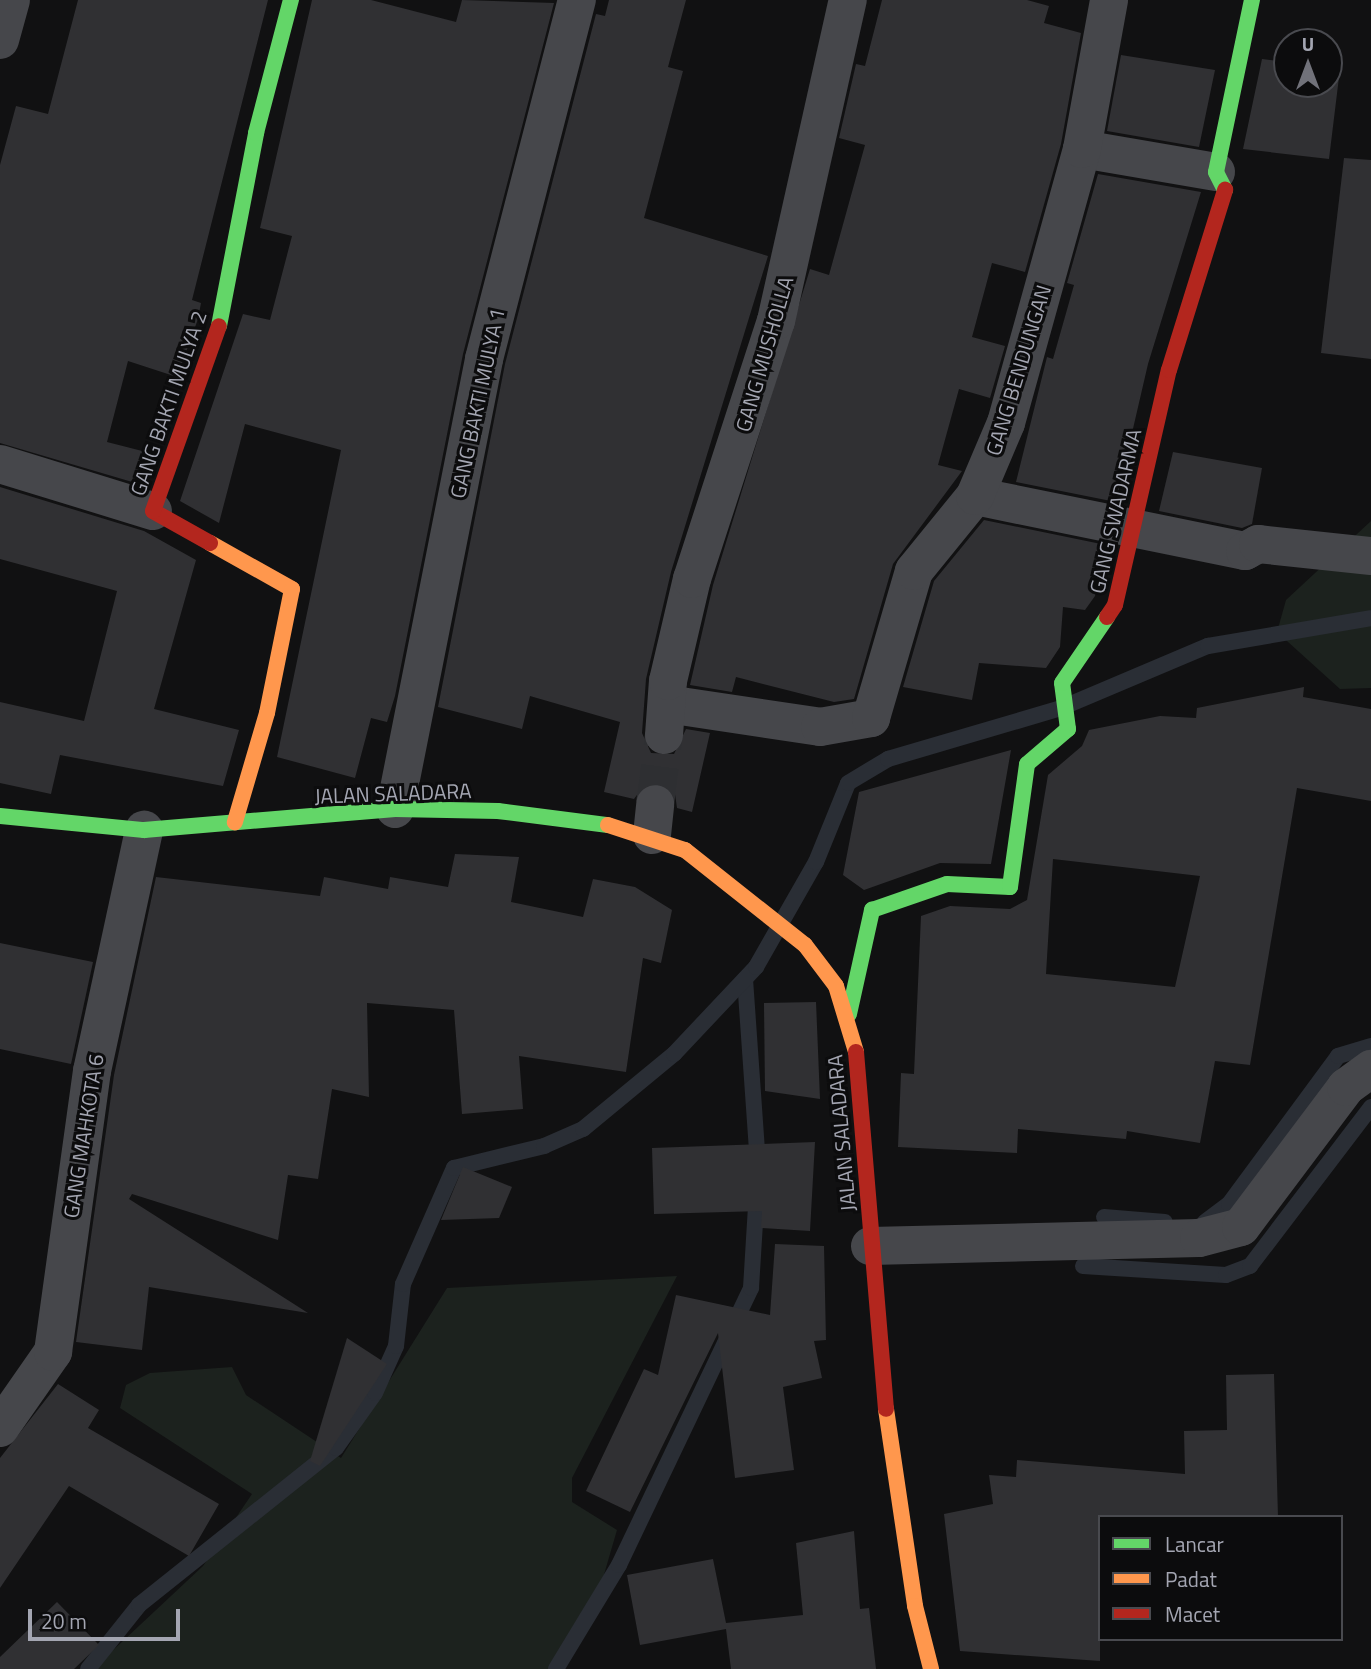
<!DOCTYPE html>
<html>
<head>
<meta charset="utf-8">
<style>
  body { margin:0 }
  #map { position:relative; width:1371px; height:1669px; overflow:hidden; background:#111112; font-family:"Titillium Web",sans-serif }
  div>[style] { position:absolute }
  .green>* { inset:0; background:#1c221e }
  .stream>* { height:16px; margin:-8px; padding:0 8px; transform-origin:8px; border-radius:8px; background:#2a2e35 }
  .building>* { inset:0; background:#303033 }
  .street-tunnel>* { height:38px; margin-top:-19px; transform-origin:0; background:repeating-linear-gradient(90deg,#2e2f32 0 38px,transparent 0 57px) }
  .street>* { height:38px; margin:-19px; padding:0 19px; transform-origin:19px; border-radius:19px; background:#46474b }
  .fast>* { height:16px; margin:-8px; padding:0 8px; transform-origin:8px; border-radius:8px; background:#63d668 }
  .slow>* { height:16px; margin:-8px; padding:0 8px; transform-origin:8px; border-radius:8px; background:#ff974d }
  .jam>* { height:16px; margin:-8px; padding:0 8px; transform-origin:8px; border-radius:8px; background:#b3261e }
  span { translate:-50% -50%; white-space:nowrap; text-align:center; line-height:1.15; -webkit-text-stroke:6px #0c0c0d; paint-order:stroke }
  .street-label { font-size:21px; color:#a4a6b2 }
  .legend { position:absolute; left:1098px; top:1515px; width:245px; height:126px; box-sizing:border-box; background:#0c0c0d; border:2px solid #494a4f; margin:0; padding:9px 12px; list-style:none; font-size:21px; color:#a4a6b2 }
  .legend li { display:flex; align-items:center; gap:14px; height:35px }
  .legend b { width:35px; border:2px solid #494a4f }
  .north { position:absolute; left:1273px; top:28px; width:70px; height:70px; box-sizing:border-box; background:#0c0c0d; border:2px solid #494a4f; border-radius:50%; rotate:0deg; font-size:19px; font-weight:700; line-height:28px; text-align:center; color:#a4a6b2 }
  .north::after { content:''; display:block; margin:auto; width:24px; height:32px; background:#71727a; clip-path:polygon(50% 0,100% 100%,50% 72%,0 100%) }
  .scale { position:absolute; left:28px; top:1609px; width:152px; height:32px; box-sizing:border-box; border:4px solid #a4a6b2; border-top:0; padding-left:9px; font-size:21px; line-height:24px; white-space:nowrap; color:#a4a6b2; -webkit-text-stroke:5px #0c0c0d; paint-order:stroke }
</style>
</head>
<body>
<div id="map">
  <div class="green">
    <i style="clip-path:polygon(1371px 521px,1371px 688px,1340px 689px,1277px 632px,1286px 600px)"></i>
    <i style="clip-path:polygon(677px 1276px,572px 1478px,572px 1502px,617px 1530px,596px 1602px,561px 1669px,93px 1669px,203px 1566px,252px 1494px,120px 1408px,126px 1385px,150px 1373px,232px 1367px,246px 1395px,341px 1458px,447px 1288px)"></i>
  </div>
  <div class="stream">
    <i style="left:745px;top:979px;width:186px;rotate:86deg"></i>
    <i style="left:1104px;top:1217px;width:61px;rotate:4.7deg"></i>
    <i style="left:1205px;top:1222px;width:30px;rotate:-37deg"></i>
    <i style="left:1229px;top:1204px;width:184px;rotate:-53.6deg"></i>
    <i style="left:1338px;top:1056px;width:34px;rotate:-17deg"></i>
    <i style="left:1083px;top:1266px;width:143px;rotate:3.6deg"></i>
    <i style="left:1226px;top:1275px;width:26px;rotate:-21deg"></i>
    <i style="left:1250px;top:1266px;width:200px;rotate:-52.7deg"></i>
    <i style="left:88px;top:1669px;width:82px;rotate:-51.4deg"></i>
    <i style="left:139px;top:1605px;width:252px;rotate:-38.6deg"></i>
    <i style="left:336px;top:1448px;width:67px;rotate:-54.7deg"></i>
    <i style="left:375px;top:1393px;width:51px;rotate:-65.9deg"></i>
    <i style="left:396px;top:1346px;width:62px;rotate:-83.6deg"></i>
    <i style="left:403px;top:1284px;width:127px;rotate:-66.3deg"></i>
    <i style="left:454px;top:1168px;width:93px;rotate:-13.7deg"></i>
    <i style="left:544px;top:1146px;width:43px;rotate:-23.6deg"></i>
    <i style="left:583px;top:1129px;width:118px;rotate:-39.5deg"></i>
    <i style="left:674px;top:1054px;width:120px;rotate:-46.7deg"></i>
    <i style="left:756px;top:967px;width:121px;rotate:-60.3deg"></i>
    <i style="left:816px;top:862px;width:85px;rotate:-67.9deg"></i>
    <i style="left:848px;top:783px;width:47px;rotate:-31deg"></i>
    <i style="left:888px;top:759px;width:180px;rotate:-16.4deg"></i>
    <i style="left:1061px;top:708px;width:160px;rotate:-22.9deg"></i>
    <i style="left:1208px;top:646px;width:165px;rotate:-9.7deg"></i>
    <i style="left:556px;top:1669px;width:122px;rotate:-58.8deg"></i>
    <i style="left:619px;top:1565px;width:307px;rotate:-64.5deg"></i>
    <i style="left:751px;top:1288px;width:97px;rotate:-86.5deg"></i>
  </div>
  <div class="building">
    <i style="clip-path:polygon(78px 0,268px 0,192px 300px,201px 303px,198px 319px,177px 377px,128px 361px,107px 442px,150px 453px,139px 484px,0 443px,0 165px,16px 106px,48px 114px)"></i>
    <i style="clip-path:polygon(312px 0,371px 0,456px 22px,462px 0,554px 3px,463px 354px,395px 696px,387px 722px,371px 718px,355px 778px,277px 757px,341px 450px,245px 424px,219px 523px,180px 501px,243px 314px,270px 320px,292px 236px,260px 228px)"></i>
    <i style="clip-path:polygon(609px 0,686px 0,668px 67px,683px 71px,644px 218px,768px 256px,671px 572px,646px 679px,642px 733px,651px 753px,674px 754px,686px 729px,710px 733px,692px 812px,677px 808px,675px 794px,658px 782px,645px 784px,634px 799px,604px 792px,620px 722px,530px 696px,522px 729px,438px 707px,505px 364px,596px 14px,605px 16px)"></i>
    <i style="clip-path:polygon(882px 0,1027px 0,1049px 6px,1044px 23px,1081px 33px,1061px 144px,1025px 272px,992px 263px,972px 337px,1005px 346px,990px 398px,959px 389px,938px 465px,962px 471px,893px 564px,854px 699px,834px 702px,736px 677px,732px 692px,690px 685px,713px 585px,810px 269px,829px 275px,865px 145px,839px 138px,856px 64px,865px 66px)"></i>
    <i style="clip-path:polygon(1121px 55px,1215px 70px,1199px 147px,1107px 131px)"></i>
    <i style="clip-path:polygon(1262px 59px,1287px 62px,1287px 84px,1329px 84px,1329px 67px,1340px 69px,1329px 159px,1243px 149px)"></i>
    <i style="clip-path:polygon(1344px 158px,1371px 160px,1371px 359px,1321px 353px)"></i>
    <i style="clip-path:polygon(1098px 174px,1201px 192px,1148px 364px,1116px 502px,1016px 482px,1047px 357px,1053px 359px,1074px 285px,1067px 283px)"></i>
    <i style="clip-path:polygon(1173px 452px,1262px 468px,1252px 524px,1242px 528px,1159px 511px)"></i>
    <i style="clip-path:polygon(0 487px,144px 531px,196px 560px,154px 709px,239px 730px,223px 786px,60px 755px,51px 794px,0 783px,0 702px,84px 721px,117px 591px,0 559px)"></i>
    <i style="clip-path:polygon(984px 520px,1106px 545px,1095px 596px,1085px 610px,1063px 607px,1060px 647px,1046px 668px,979px 663px,972px 700px,903px 687px,934px 581px)"></i>
    <i style="clip-path:polygon(evenodd,1304px 687px,1303px 697px,1371px 709px,1371px 801px,1297px 788px,1250px 1065px,1215px 1061px,1200px 1143px,1127px 1131px,1126px 1139px,1018px 1129px,1017px 1153px,898px 1147px,901px 1073px,914px 1074px,921px 916px,950px 906px,1010px 909px,1027px 900px,1048px 775px,1082px 746px,1089px 730px,1160px 716px,1196px 718px,1197px 708px,1304px 687px,1053px 859px,1200px 876px,1175px 987px,1046px 974px,1053px 859px)"></i>
    <i style="clip-path:polygon(1011px 750px,991px 864px,940px 863px,864px 890px,843px 875px,859px 792px)"></i>
    <i style="clip-path:polygon(455px 854px,519px 857px,511px 902px,583px 917px,593px 879px,635px 887px,672px 910px,661px 963px,643px 958px,626px 1072px,519px 1056px,523px 1109px,462px 1114px,454px 1010px,367px 1003px,369px 1097px,332px 1089px,318px 1179px,288px 1175px,278px 1240px,132px 1194px,129px 1199px,308px 1313px,149px 1287px,142px 1350px,76px 1342px,114px 1075px,156px 877px,320px 896px,324px 877px,388px 889px,390px 877px,448px 887px)"></i>
    <i style="clip-path:polygon(0 943px,93px 962px,71px 1064px,0 1049px)"></i>
    <i style="clip-path:polygon(816px 1002px,820px 1099px,765px 1091px,764px 1003px)"></i>
    <i style="clip-path:polygon(815px 1142px,810px 1231px,761px 1228px,762px 1211px,654px 1214px,652px 1148px)"></i>
    <i style="clip-path:polygon(463px 1167px,512px 1187px,499px 1218px,441px 1220px)"></i>
    <i style="clip-path:polygon(775px 1244px,824px 1246px,826px 1340px,814px 1341px,822px 1378px,783px 1387px,794px 1470px,735px 1478px,718px 1333px,630px 1512px,586px 1491px,644px 1369px,658px 1375px,676px 1295px,770px 1315px)"></i>
    <i style="clip-path:polygon(347px 1338px,387px 1364px,320px 1466px,310px 1461px)"></i>
    <i style="clip-path:polygon(1274px 1374px,1278px 1517px,1100px 1517px,1100px 1661px,960px 1651px,944px 1514px,993px 1504px,989px 1475px,1016px 1477px,1017px 1460px,1185px 1474px,1184px 1431px,1227px 1430px,1226px 1375px)"></i>
    <i style="clip-path:polygon(58px 1384px,99px 1410px,88px 1428px,219px 1504px,189px 1556px,69px 1486px,0 1588px,0 1458px)"></i>
    <i style="clip-path:polygon(854px 1531px,860px 1609px,869px 1608px,876px 1669px,731px 1669px,726px 1629px,640px 1645px,627px 1575px,713px 1559px,726px 1623px,803px 1615px,796px 1543px)"></i>
    <i style="clip-path:polygon(57px 1602px,99px 1645px,74px 1669px,0 1669px,0 1657px)"></i>
  </div>
  <div class="street-tunnel">
    <i style="left:655px;top:804px;width:70px;rotate:-82.6deg"></i>
  </div>
  <div class="street">
    <i style="left:0;top:40px;width:41px;rotate:-74.6deg"></i>
    <i style="left:1082px;top:149px;width:136px;rotate:9.7deg"></i>
    <i style="left:0;top:464px;width:160px;rotate:17.1deg"></i>
    <i style="left:975px;top:496px;width:276px;rotate:11.5deg"></i>
    <i style="left:1245px;top:551px;width:15px;rotate:-28deg"></i>
    <i style="left:1258px;top:544px;width:114px;rotate:6.1deg"></i>
    <i style="left:667px;top:704px;width:155px;rotate:8.5deg"></i>
    <i style="left:820px;top:727px;width:52px;rotate:-10deg"></i>
    <i style="left:871px;top:718px;width:153px;rotate:-73.7deg"></i>
    <i style="left:914px;top:571px;width:97px;rotate:-50.9deg"></i>
    <i style="left:975px;top:496px;width:79px;rotate:-67deg"></i>
    <i style="left:1006px;top:423px;width:284px;rotate:-74.5deg"></i>
    <i style="left:1082px;top:149px;width:151px;rotate:-79.7deg"></i>
    <i style="left:664px;top:735px;width:54px;rotate:-85.8deg"></i>
    <i style="left:668px;top:681px;width:105px;rotate:-76.8deg"></i>
    <i style="left:692px;top:579px;width:271px;rotate:-72deg"></i>
    <i style="left:776px;top:321px;width:329px;rotate:-77.4deg"></i>
    <i style="left:395px;top:809px;width:459px;rotate:-78.8deg"></i>
    <i style="left:484px;top:359px;width:371px;rotate:-75.5deg"></i>
    <i style="left:652px;top:835px;width:31px;rotate:-84deg"></i>
    <i style="left:870px;top:1246px;width:329px;rotate:-1.4deg"></i>
    <i style="left:1199px;top:1238px;width:43px;rotate:-14.7deg"></i>
    <i style="left:1241px;top:1227px;width:175px;rotate:-53.1deg"></i>
    <i style="left:1346px;top:1087px;width:31px;rotate:-36deg"></i>
    <i style="left:0;top:1428px;width:93px;rotate:-55.1deg"></i>
    <i style="left:53px;top:1352px;width:284px;rotate:-82.1deg"></i>
    <i style="left:92px;top:1071px;width:247px;rotate:-77.8deg"></i>
  </div>
  <div class="fast">
    <i style="left:1225px;top:190px;width:20px;rotate:-117deg"></i>
    <i style="left:1216px;top:172px;width:176px;rotate:-78.2deg"></i>
    <i style="left:219px;top:326px;width:197px;rotate:-79.1deg"></i>
    <i style="left:256px;top:133px;width:138px;rotate:-75.3deg"></i>
    <i style="left:0;top:816px;width:145px;rotate:5.6deg"></i>
    <i style="left:144px;top:830px;width:252px;rotate:-4.8deg"></i>
    <i style="left:395px;top:809px;width:103px;rotate:1.1deg"></i>
    <i style="left:498px;top:811px;width:111px;rotate:7.3deg"></i>
    <i style="left:849px;top:1014px;width:107px;rotate:-77.5deg"></i>
    <i style="left:872px;top:910px;width:79px;rotate:-19.1deg"></i>
    <i style="left:947px;top:884px;width:63px;rotate:2.7deg"></i>
    <i style="left:1010px;top:887px;width:124px;rotate:-82.1deg"></i>
    <i style="left:1027px;top:764px;width:54px;rotate:-40.5deg"></i>
    <i style="left:1068px;top:729px;width:46px;rotate:-97.4deg"></i>
    <i style="left:1062px;top:683px;width:80px;rotate:-55.7deg"></i>
  </div>
  <div class="slow">
    <i style="left:210px;top:543px;width:94px;rotate:29.3deg"></i>
    <i style="left:292px;top:589px;width:126px;rotate:101.4deg"></i>
    <i style="left:267px;top:713px;width:114px;rotate:106.4deg"></i>
    <i style="left:608px;top:825px;width:81px;rotate:18deg"></i>
    <i style="left:685px;top:850px;width:153px;rotate:38.4deg"></i>
    <i style="left:805px;top:945px;width:51px;rotate:52.9deg"></i>
    <i style="left:836px;top:986px;width:69px;rotate:73.1deg"></i>
    <i style="left:886px;top:1409px;width:199px;rotate:81.6deg"></i>
    <i style="left:915px;top:1606px;width:65px;rotate:75.7deg"></i>
  </div>
  <div class="jam">
    <i style="left:210px;top:543px;width:65px;rotate:-150.7deg"></i>
    <i style="left:153px;top:511px;width:196px;rotate:-70.4deg"></i>
    <i style="left:1107px;top:617px;width:14px;rotate:-56deg"></i>
    <i style="left:1115px;top:605px;width:241px;rotate:-77.1deg"></i>
    <i style="left:1169px;top:370px;width:189px;rotate:-72.7deg"></i>
    <i style="left:856px;top:1052px;width:358px;rotate:85.2deg"></i>
  </div>
  <div class="street-label">
    <span style="left:764px;top:354px;rotate:-74deg">GANG MUSHOLLA</span>
    <span style="left:1018px;top:370px;rotate:-73deg">GANG BENDUNGAN</span>
    <span style="left:168px;top:403px;rotate:-71deg">GANG BAKTI MULYA 2</span>
    <span style="left:477px;top:403px;rotate:-78deg">GANG BAKTI MULYA 1</span>
    <span style="left:1115px;top:511px;rotate:-77deg">GANG SWADARMA</span>
    <span style="left:393px;top:793px;rotate:-2deg">JALAN SALADARA</span>
    <span style="left:841px;top:1133px;rotate:-95deg">JALAN SALADARA</span>
    <span style="left:83px;top:1136px;rotate:-81deg">GANG MAHKOTA 6</span>
  </div>
  <ul class="legend">
  <li><b style="height:9px;background:#63d668"></b>Lancar</li>
  <li><b style="height:9px;background:#ff974d"></b>Padat</li>
  <li><b style="height:9px;background:#b3261e"></b>Macet</li>
  </ul>
  <div class="north">U</div>
  <div class="scale">20 m</div>
</div>
</body>
</html>
